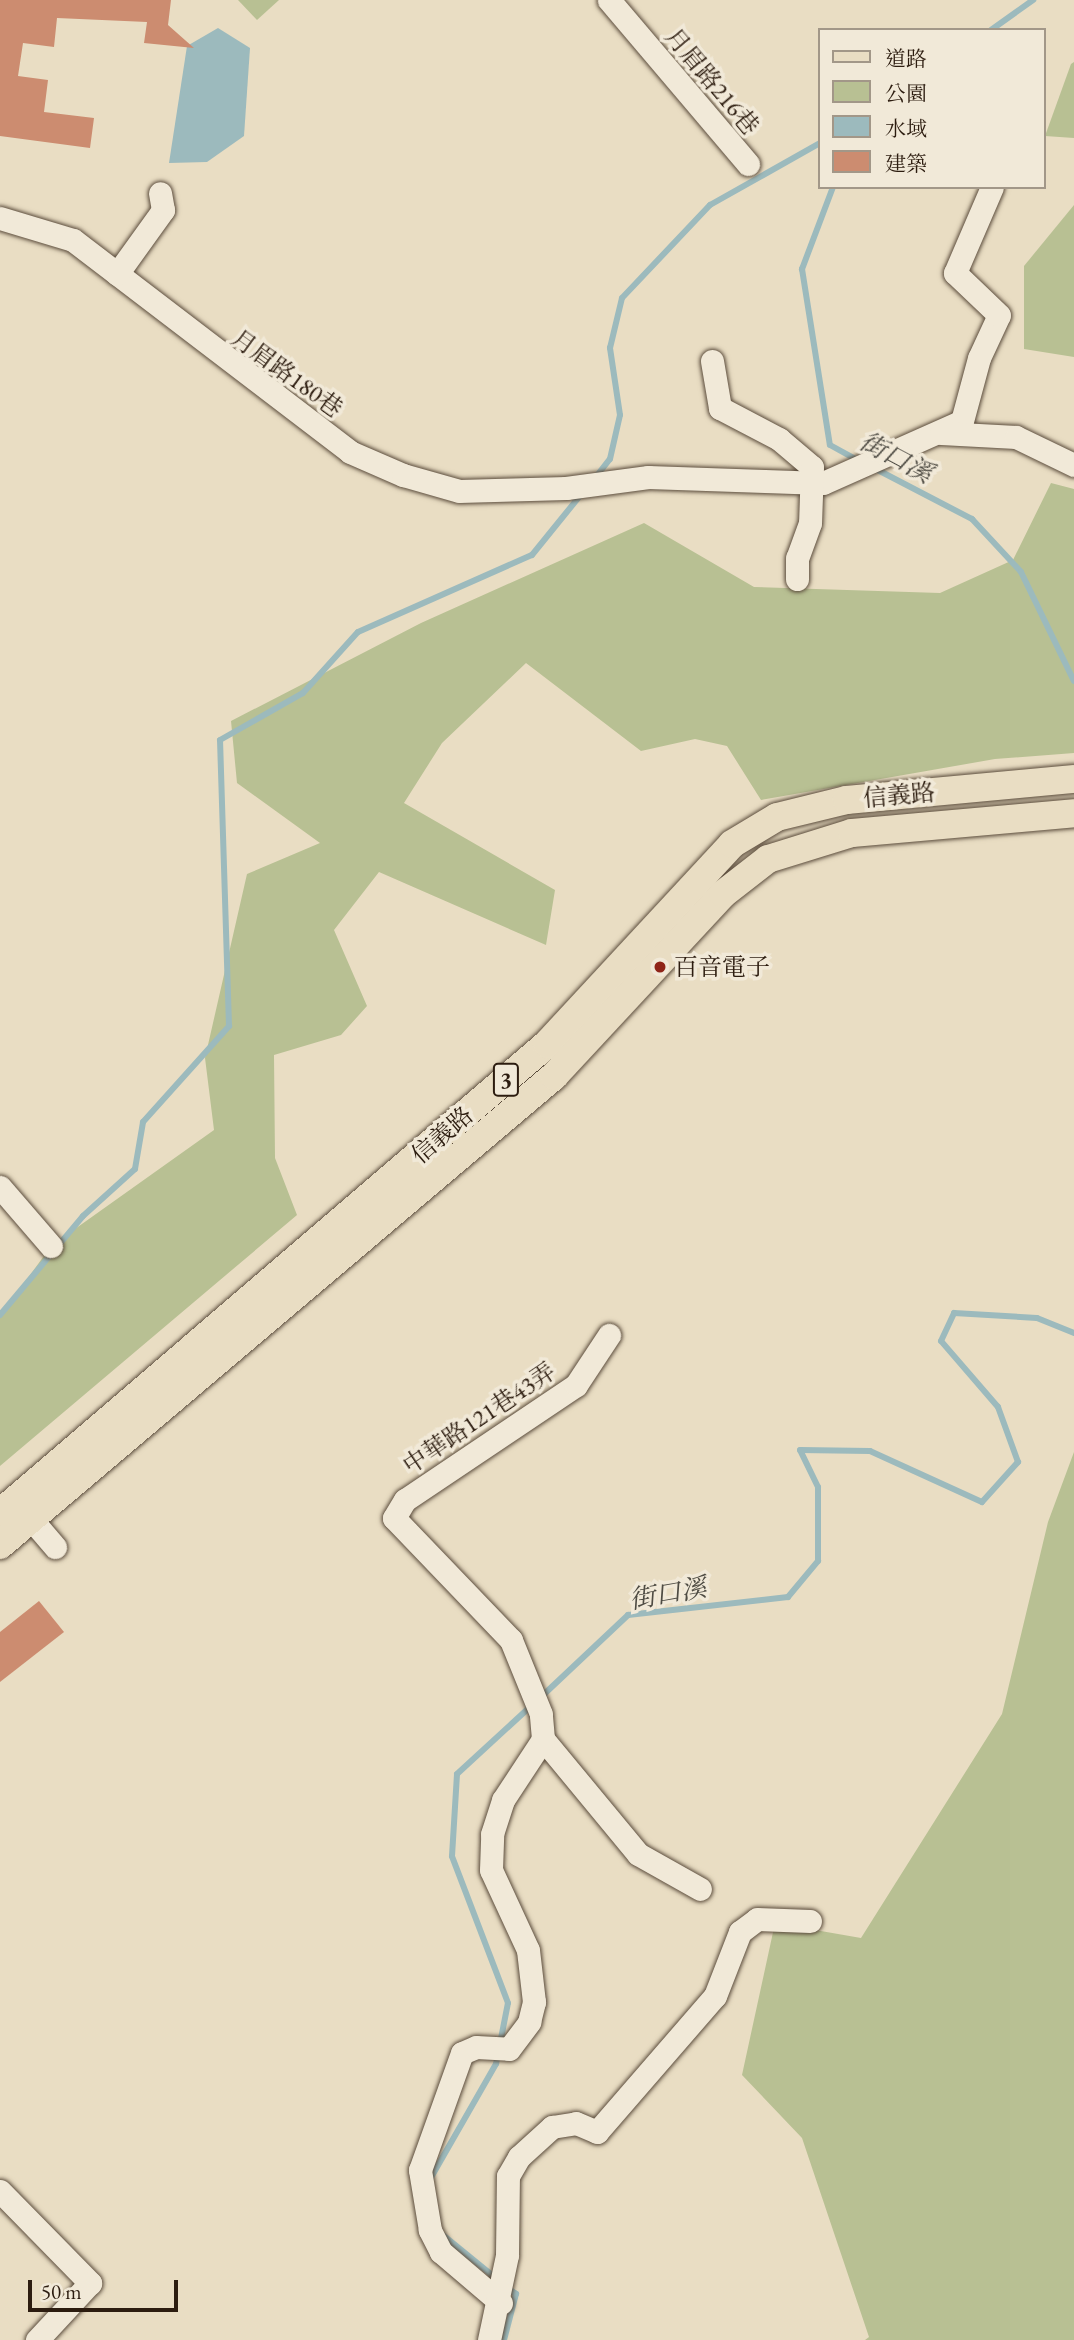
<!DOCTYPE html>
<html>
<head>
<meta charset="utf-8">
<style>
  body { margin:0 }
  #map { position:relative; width:1074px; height:2340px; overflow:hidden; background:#e9ddc3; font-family:"EB Garamond","Noto Serif TC",serif }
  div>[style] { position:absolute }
  .green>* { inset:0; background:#b8c093 }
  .water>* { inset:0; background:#9cbabd }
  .stream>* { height:6px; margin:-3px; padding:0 3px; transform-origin:3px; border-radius:3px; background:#9cbabd }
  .building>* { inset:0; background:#cc8c70 }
  .roads { filter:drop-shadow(0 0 2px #5b4c3c) drop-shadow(0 0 2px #5b4c3c) }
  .minor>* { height:23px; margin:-11.5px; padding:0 11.5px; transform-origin:11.5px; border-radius:11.5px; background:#f1e9d8 }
  .major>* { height:28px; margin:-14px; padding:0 14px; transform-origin:14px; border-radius:14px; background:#e9ddc3 }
  .dots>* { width:19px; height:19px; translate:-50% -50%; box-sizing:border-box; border:4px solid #f1e9d8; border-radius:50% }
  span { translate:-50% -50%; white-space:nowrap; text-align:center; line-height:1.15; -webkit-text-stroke:7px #f1e9d8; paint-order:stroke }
  .shield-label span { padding:2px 5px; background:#f1e9d8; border:2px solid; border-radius:5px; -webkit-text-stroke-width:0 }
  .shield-label { font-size:23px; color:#2c1c0f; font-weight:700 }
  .street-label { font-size:24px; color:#2c1c0f }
  .poi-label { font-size:24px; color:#2c1c0f }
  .left { translate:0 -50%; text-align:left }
  .water-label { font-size:26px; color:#4e4b43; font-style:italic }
  .legend { position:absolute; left:818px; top:28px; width:228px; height:161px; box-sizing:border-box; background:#f1e9d8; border:2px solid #a29788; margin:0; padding:9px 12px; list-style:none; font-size:21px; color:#2c1c0f }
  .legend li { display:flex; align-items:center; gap:14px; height:35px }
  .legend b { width:35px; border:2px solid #a29788 }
  .scale { position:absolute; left:28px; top:2280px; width:150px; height:32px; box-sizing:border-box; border:4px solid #2c1c0f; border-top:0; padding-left:9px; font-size:21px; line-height:24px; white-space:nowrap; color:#2c1c0f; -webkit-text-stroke:5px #f1e9d8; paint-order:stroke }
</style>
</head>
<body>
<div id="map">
  <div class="green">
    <i style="clip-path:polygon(238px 0,279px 0,257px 20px)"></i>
    <i style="clip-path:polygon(1074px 62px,1074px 138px,1045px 136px,1071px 64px)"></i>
    <i style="clip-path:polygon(1074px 205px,1074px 357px,1024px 349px,1024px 266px)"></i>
    <i style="clip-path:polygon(1051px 483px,1074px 489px,1074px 753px,995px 759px,761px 800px,727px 746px,695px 739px,641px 751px,526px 663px,442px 743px,404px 803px,555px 890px,546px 945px,379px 872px,334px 930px,367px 1006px,341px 1035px,274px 1055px,275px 1158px,297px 1215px,0 1466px,0 1317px,51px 1246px,214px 1130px,205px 1058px,247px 874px,320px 843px,237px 783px,231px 721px,421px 623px,644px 523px,754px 587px,940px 593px,1013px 560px)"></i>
    <i style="clip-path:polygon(1074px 1452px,1074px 2340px,865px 2340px,869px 2337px,802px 2138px,742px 2075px,775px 1923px,861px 1938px,1002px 1714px,1048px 1522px)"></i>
  </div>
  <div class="water">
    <i style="clip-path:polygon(218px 28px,250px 48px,244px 136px,207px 162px,169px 163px,187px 46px)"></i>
  </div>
  <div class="stream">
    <i style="left:991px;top:30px;width:52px;rotate:-35.5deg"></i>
    <i style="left:833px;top:187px;width:88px;rotate:110.7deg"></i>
    <i style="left:802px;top:269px;width:178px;rotate:81deg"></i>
    <i style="left:830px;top:445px;width:33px;rotate:29deg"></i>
    <i style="left:872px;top:467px;width:113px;rotate:27.5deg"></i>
    <i style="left:972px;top:519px;width:72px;rotate:47.2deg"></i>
    <i style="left:1021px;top:572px;width:121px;rotate:64.1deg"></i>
    <i style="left:595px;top:478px;width:24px;rotate:-52deg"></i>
    <i style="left:610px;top:459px;width:45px;rotate:-77.2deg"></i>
    <i style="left:620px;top:415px;width:68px;rotate:-98.5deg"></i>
    <i style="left:610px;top:348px;width:51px;rotate:-76.5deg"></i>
    <i style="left:622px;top:298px;width:128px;rotate:-46.6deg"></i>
    <i style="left:710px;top:205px;width:126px;rotate:-29.4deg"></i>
    <i style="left:0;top:1315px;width:129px;rotate:-50deg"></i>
    <i style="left:83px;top:1216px;width:70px;rotate:-42.1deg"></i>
    <i style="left:135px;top:1169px;width:48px;rotate:-80.3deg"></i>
    <i style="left:143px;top:1122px;width:129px;rotate:-48.1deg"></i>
    <i style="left:229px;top:1026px;width:286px;rotate:-91.8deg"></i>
    <i style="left:220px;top:740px;width:95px;rotate:-29.5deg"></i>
    <i style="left:303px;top:693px;width:82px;rotate:-48deg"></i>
    <i style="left:358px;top:632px;width:190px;rotate:-23.9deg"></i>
    <i style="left:532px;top:555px;width:81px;rotate:-51deg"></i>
    <i style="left:540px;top:1698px;width:121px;rotate:-43.3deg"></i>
    <i style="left:628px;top:1615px;width:161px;rotate:-6.4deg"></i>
    <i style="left:788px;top:1597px;width:47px;rotate:-50.2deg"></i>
    <i style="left:818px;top:1561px;width:74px;rotate:-90deg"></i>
    <i style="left:818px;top:1487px;width:41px;rotate:-115.9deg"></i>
    <i style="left:800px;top:1450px;width:70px;rotate:0.8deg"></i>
    <i style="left:870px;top:1451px;width:123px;rotate:24.5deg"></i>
    <i style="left:982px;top:1502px;width:54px;rotate:-48deg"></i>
    <i style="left:1018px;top:1462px;width:59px;rotate:-110deg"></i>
    <i style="left:998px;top:1407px;width:87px;rotate:-130.8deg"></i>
    <i style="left:941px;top:1341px;width:31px;rotate:-65deg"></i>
    <i style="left:954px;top:1313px;width:83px;rotate:3.4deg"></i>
    <i style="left:1037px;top:1318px;width:40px;rotate:22deg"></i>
    <i style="left:429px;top:2181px;width:135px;rotate:-60.2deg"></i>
    <i style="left:496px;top:2064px;width:62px;rotate:-78.9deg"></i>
    <i style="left:508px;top:2003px;width:157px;rotate:-110.9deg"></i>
    <i style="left:452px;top:1856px;width:82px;rotate:-86.5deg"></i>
    <i style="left:457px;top:1774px;width:102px;rotate:-42.6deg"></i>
    <i style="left:443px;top:2235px;width:70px;rotate:39.2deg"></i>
    <i style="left:504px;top:2340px;width:48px;rotate:-75.4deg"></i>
    <i style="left:516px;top:2294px;width:14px;rotate:-144deg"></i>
  </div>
  <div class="building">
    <i style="clip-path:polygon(0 0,171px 0,168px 25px,194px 48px,144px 43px,147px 22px,57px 18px,54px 47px,23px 43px,18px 76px,48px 80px,44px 112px,94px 118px,90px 148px,0 136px)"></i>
    <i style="clip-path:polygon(39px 1601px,64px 1632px,0 1682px,0 1632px)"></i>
  </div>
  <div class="roads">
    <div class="minor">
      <i style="left:609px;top:0;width:215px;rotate:49.7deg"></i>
      <i style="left:0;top:218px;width:76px;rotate:16.8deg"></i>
      <i style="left:73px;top:240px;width:349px;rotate:37.4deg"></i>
      <i style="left:350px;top:452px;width:58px;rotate:23.5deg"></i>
      <i style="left:403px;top:475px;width:58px;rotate:15.9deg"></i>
      <i style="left:459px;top:491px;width:107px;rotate:-1.6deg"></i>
      <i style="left:566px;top:488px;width:83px;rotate:-7.6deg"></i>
      <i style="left:648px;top:477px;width:175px;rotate:2deg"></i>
      <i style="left:823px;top:483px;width:152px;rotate:-24deg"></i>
      <i style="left:962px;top:421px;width:65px;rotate:-74.9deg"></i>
      <i style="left:979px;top:358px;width:47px;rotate:-65.1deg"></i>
      <i style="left:999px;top:315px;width:61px;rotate:-136.3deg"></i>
      <i style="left:955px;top:273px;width:94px;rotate:-66.7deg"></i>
      <i style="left:117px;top:274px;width:79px;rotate:-54.3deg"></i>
      <i style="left:163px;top:210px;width:17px;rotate:-100deg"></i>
      <i style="left:712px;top:361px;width:48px;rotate:80.3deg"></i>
      <i style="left:720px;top:408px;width:67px;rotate:27.7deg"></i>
      <i style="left:779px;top:439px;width:43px;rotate:40.3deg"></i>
      <i style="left:812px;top:467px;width:56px;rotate:92deg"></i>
      <i style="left:810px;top:523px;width:37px;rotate:110deg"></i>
      <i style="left:797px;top:558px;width:21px;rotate:90deg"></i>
      <i style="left:941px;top:433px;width:75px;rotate:3.1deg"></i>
      <i style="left:1016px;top:437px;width:64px;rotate:25.8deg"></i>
      <i style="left:0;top:1187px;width:78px;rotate:49.2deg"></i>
      <i style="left:20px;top:1506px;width:54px;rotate:49.5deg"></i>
      <i style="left:543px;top:1739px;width:149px;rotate:50.4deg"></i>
      <i style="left:638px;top:1854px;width:71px;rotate:29.4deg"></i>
      <i style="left:0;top:2191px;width:129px;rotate:45.6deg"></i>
      <i style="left:90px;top:2283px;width:78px;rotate:132.9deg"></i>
      <i style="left:501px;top:2303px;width:79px;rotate:-139.6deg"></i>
      <i style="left:441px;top:2252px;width:25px;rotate:-117deg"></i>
      <i style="left:430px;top:2230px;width:61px;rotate:-99.5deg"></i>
      <i style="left:420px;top:2170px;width:124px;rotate:-70.3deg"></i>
      <i style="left:462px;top:2053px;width:15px;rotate:-23deg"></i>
      <i style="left:476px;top:2047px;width:33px;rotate:3deg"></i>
      <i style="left:509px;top:2049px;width:34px;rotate:-53deg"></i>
      <i style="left:529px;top:2022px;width:21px;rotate:-76deg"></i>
      <i style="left:534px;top:2002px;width:52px;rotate:-96.6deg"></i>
      <i style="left:528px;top:1950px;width:88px;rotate:-114.8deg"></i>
      <i style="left:491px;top:1870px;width:36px;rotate:-88deg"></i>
      <i style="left:492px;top:1834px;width:36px;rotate:-72deg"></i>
      <i style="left:503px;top:1800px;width:73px;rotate:-56.7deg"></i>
      <i style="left:543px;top:1739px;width:25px;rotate:-95deg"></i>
      <i style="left:541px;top:1714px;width:80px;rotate:-112.1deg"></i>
      <i style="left:511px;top:1640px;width:169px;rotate:-133.8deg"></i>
      <i style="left:394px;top:1518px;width:21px;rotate:-59deg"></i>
      <i style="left:405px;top:1500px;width:206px;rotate:-33.9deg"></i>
      <i style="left:576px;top:1385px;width:60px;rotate:-56.6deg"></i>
      <i style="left:489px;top:2340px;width:87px;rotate:-78deg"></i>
      <i style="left:507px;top:2255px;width:79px;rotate:-89.3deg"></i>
      <i style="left:508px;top:2176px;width:22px;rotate:-60deg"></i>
      <i style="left:519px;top:2157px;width:45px;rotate:-42.3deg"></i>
      <i style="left:552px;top:2127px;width:24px;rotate:-9deg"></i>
      <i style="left:576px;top:2123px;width:23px;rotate:23deg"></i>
      <i style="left:597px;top:2132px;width:180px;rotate:-49.1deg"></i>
      <i style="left:715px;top:1996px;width:69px;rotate:-68.7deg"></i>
      <i style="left:740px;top:1932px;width:21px;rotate:-37deg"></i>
      <i style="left:757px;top:1919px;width:53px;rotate:2.2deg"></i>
    </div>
    <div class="major">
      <i style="left:0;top:1513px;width:721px;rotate:-40.61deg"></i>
      <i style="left:547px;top:1044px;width:272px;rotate:-47.2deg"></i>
      <i style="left:732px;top:844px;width:52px;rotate:-31deg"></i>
      <i style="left:777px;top:817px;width:72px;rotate:-13.7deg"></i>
      <i style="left:847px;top:800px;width:228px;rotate:-5.3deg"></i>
      <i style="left:0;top:1545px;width:726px;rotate:-40.25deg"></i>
      <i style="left:554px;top:1076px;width:248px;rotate:-47.1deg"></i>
      <i style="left:723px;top:894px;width:57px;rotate:-37.9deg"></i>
      <i style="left:768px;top:859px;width:88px;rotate:-17.2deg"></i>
      <i style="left:852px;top:833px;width:223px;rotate:-5.1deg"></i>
    </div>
  </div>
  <div class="dots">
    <i style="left:660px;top:967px;background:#8f2418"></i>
  </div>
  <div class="shield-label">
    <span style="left:506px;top:1080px">3</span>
  </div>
  <div class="street-label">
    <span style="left:712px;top:81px;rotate:50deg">月眉路216巷</span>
    <span style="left:287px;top:373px;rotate:36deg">月眉路180巷</span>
    <span style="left:899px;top:795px;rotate:-5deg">信義路</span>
    <span style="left:442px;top:1135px;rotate:-41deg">信義路</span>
    <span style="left:479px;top:1418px;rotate:-34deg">中華路121巷43弄</span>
  </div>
  <div class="poi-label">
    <span class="left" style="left:674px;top:967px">百音電子</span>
  </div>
  <div class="water-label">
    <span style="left:896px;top:458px;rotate:28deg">街口溪</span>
    <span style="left:668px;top:1594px;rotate:-10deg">街口溪</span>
  </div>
  <ul class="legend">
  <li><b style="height:9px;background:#e9ddc3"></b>道路</li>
  <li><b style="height:19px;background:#b8c093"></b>公園</li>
  <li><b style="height:19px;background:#9cbabd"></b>水域</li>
  <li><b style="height:19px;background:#cc8c70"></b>建築</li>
  </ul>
  <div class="scale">50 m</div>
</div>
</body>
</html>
